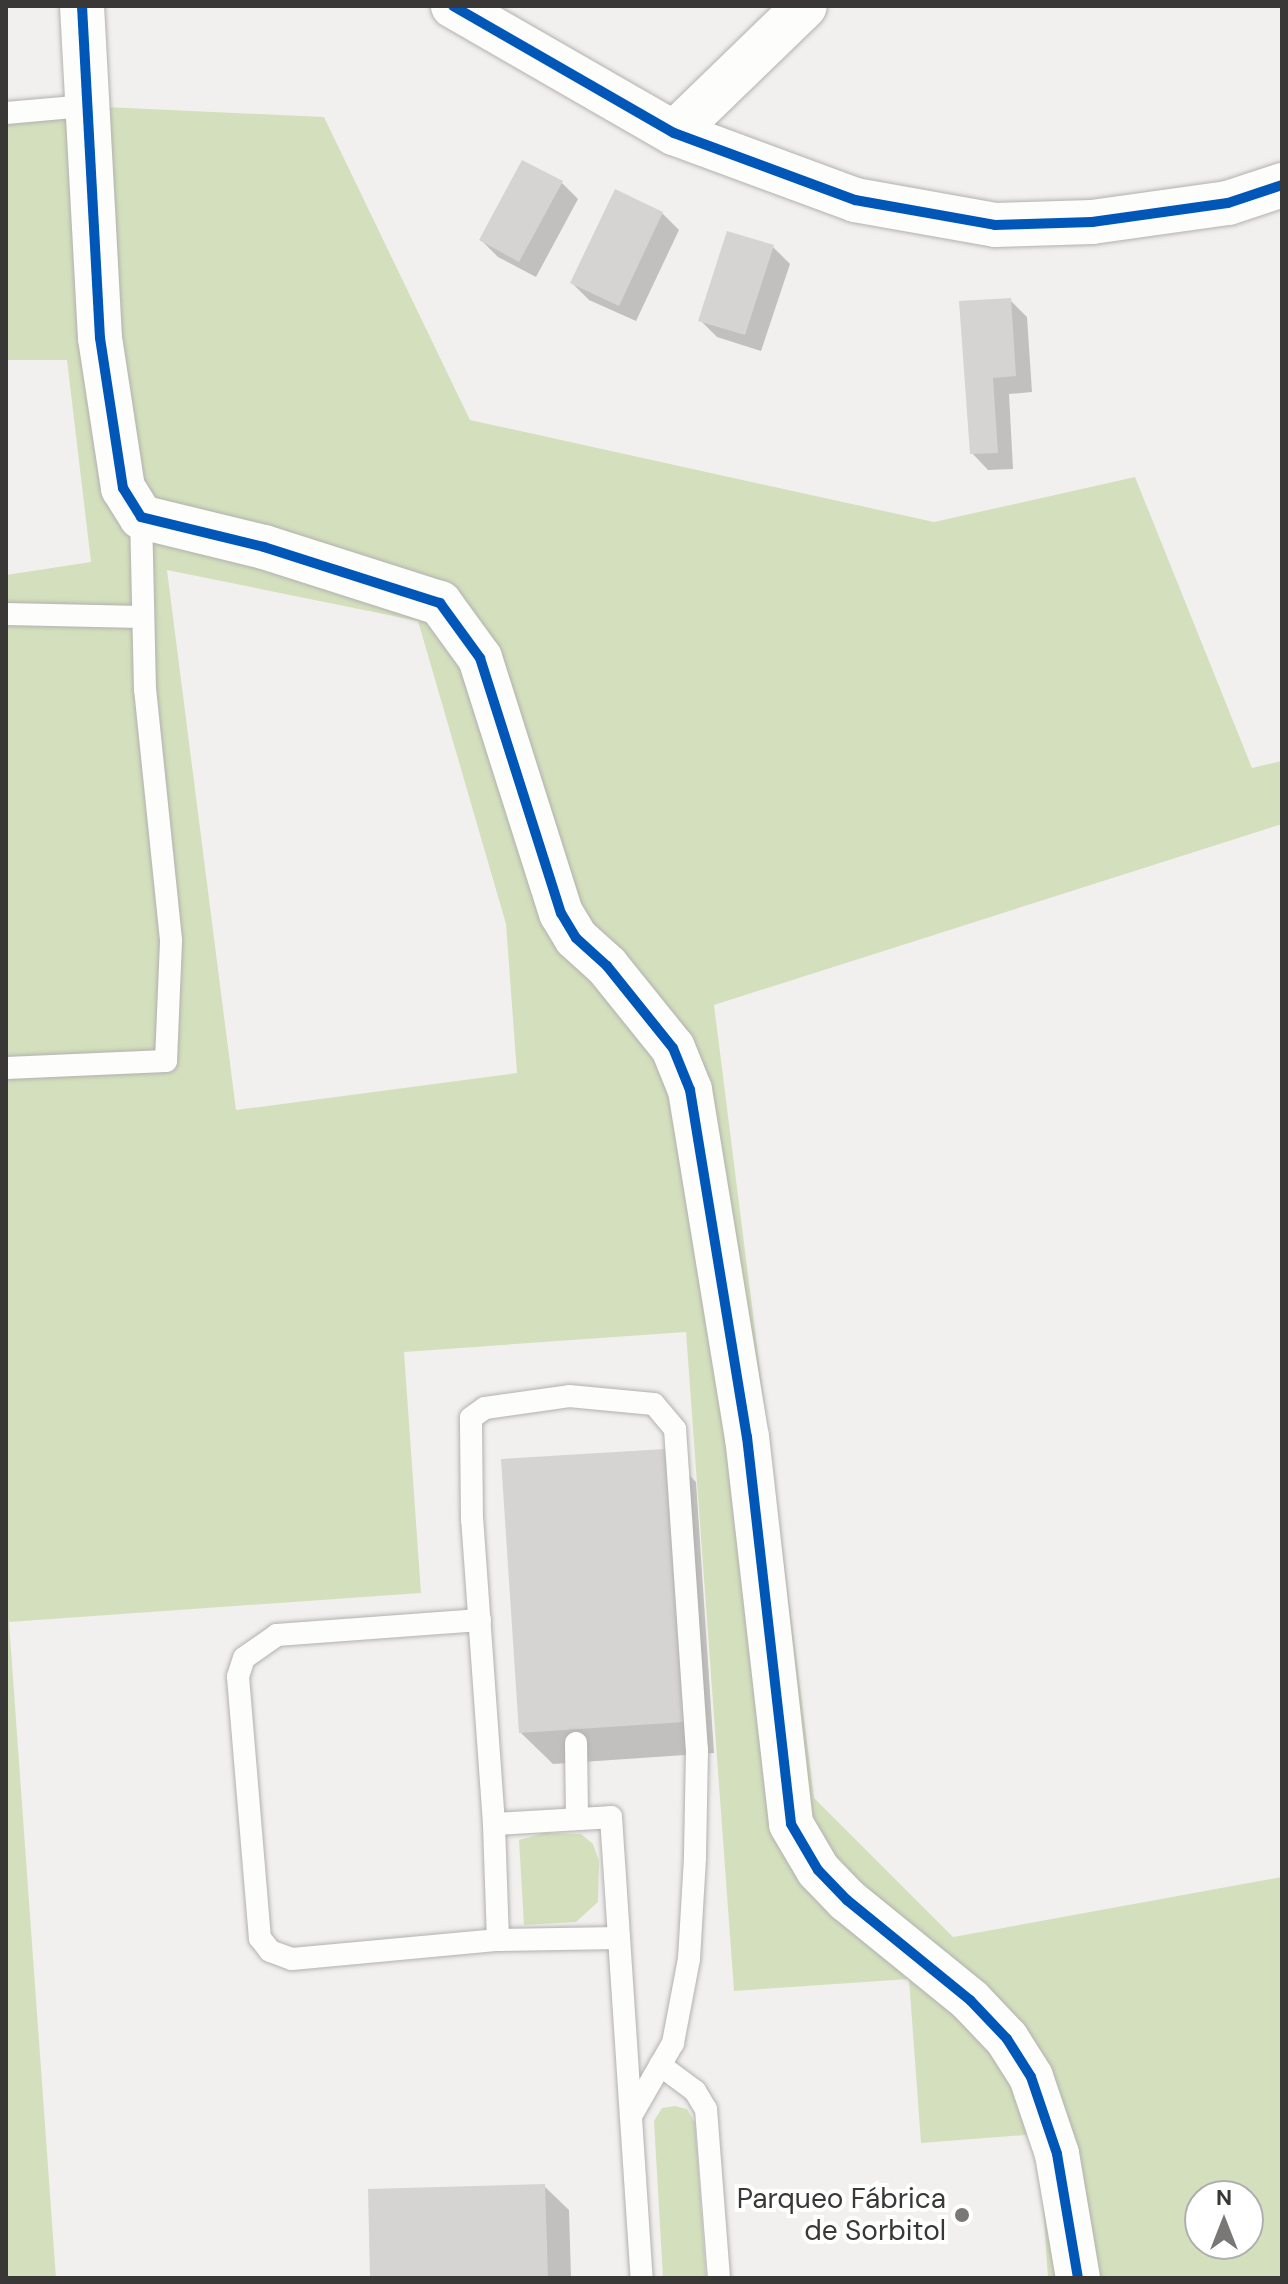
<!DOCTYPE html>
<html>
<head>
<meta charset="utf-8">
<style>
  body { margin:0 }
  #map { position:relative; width:1288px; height:2284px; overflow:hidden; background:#f2f0ee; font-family:"DM Sans",sans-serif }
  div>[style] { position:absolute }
  .green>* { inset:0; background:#d4e0bd }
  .shadow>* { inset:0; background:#0003 }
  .building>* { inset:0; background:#d5d4d2 }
  .roads { filter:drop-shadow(0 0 2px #b2b1af) drop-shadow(0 0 2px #b2b1af) }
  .service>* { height:22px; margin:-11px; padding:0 11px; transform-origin:11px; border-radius:11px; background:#fdfdfc }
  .minor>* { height:44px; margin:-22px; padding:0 22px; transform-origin:22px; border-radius:22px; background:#fdfdfc }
  .tertiary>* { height:44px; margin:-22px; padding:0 22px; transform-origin:22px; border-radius:22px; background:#fdfdfc }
  .cycleway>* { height:10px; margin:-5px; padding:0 5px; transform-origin:5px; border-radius:5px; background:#0057b8 }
  .dots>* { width:22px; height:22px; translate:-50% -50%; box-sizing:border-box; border:4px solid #fff; border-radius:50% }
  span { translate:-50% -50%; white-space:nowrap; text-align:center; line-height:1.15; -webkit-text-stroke:8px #fff; paint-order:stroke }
  .poi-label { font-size:28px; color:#393837 }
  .right { translate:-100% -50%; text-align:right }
  .frame { position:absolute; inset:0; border:8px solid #393837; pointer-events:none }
  .north { position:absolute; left:1184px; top:2180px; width:80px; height:80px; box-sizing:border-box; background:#fff; border:2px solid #b0afaf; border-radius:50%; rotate:0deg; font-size:22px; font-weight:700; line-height:32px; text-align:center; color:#393837 }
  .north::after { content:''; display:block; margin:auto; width:28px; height:36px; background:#7a7877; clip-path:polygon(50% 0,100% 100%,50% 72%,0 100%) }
</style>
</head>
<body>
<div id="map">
  <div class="green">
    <i style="clip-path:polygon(evenodd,84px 106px,324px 117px,470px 420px,934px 522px,1135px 477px,1252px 768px,1282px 761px,1282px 824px,714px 1005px,814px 1798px,953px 1937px,1282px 1877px,1282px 2278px,1048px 2278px,1038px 2134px,921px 2143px,909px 1979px,734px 1991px,686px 1332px,404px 1352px,421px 1593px,9px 1622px,56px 2278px,6px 2278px,6px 575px,91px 562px,67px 360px,6px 360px,6px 113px,84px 106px,167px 570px,418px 621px,506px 924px,517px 1073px,236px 1110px,167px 570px,84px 106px,1200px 2196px,1248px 2196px,1248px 2244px,1200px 2244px,1200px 2196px)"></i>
    <i style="clip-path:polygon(544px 1833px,581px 1834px,593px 1844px,599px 1861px,598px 1902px,576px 1922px,524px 1925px,519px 1840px)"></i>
    <i style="clip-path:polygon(675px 2106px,687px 2109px,695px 2123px,706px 2278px,663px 2278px,654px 2121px,662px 2108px)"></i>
  </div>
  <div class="shadow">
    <i style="clip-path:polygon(562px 183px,578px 199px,536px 277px,498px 257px,481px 240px)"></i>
    <i style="clip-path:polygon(662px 213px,679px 230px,636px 321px,589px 300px,572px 283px)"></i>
    <i style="clip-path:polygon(773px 247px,790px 264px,761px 351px,717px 337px,700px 320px)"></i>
    <i style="clip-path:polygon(1010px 300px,1027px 317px,1032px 392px,1009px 394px,1013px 469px,988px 470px,972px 453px)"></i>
    <i style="clip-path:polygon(665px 1451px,696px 1482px,714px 1753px,553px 1764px,521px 1733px)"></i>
    <i style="clip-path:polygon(544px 2186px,569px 2210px,571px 2278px,372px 2278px)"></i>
  </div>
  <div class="building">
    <i style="clip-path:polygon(522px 160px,563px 181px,519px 262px,479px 240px)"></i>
    <i style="clip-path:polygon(615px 189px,663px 212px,619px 306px,570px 283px)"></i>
    <i style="clip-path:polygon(727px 231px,774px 245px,745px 335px,698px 321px)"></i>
    <i style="clip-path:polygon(1011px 298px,1016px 376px,993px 378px,998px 453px,970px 454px,959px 301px)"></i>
    <i style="clip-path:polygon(665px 1449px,684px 1722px,519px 1733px,501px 1459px)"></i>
    <i style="clip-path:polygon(545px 2184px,548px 2278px,370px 2278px,368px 2189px)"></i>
  </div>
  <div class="roads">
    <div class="service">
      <i style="left:6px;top:113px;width:78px;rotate:-5.1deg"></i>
      <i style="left:6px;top:614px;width:136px;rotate:1.3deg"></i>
      <i style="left:6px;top:1068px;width:160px;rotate:-2.5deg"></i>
      <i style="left:166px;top:1061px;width:121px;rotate:-87.6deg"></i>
      <i style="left:171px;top:940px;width:251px;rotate:-95.9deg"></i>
      <i style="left:145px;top:690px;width:173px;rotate:-91.3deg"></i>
      <i style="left:480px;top:1620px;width:204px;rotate:175.8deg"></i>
      <i style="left:277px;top:1635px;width:40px;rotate:145.1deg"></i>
      <i style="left:244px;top:1658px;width:20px;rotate:108deg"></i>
      <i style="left:238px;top:1677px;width:262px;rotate:85.2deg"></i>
      <i style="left:260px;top:1938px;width:16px;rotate:52deg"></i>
      <i style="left:270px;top:1951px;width:23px;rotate:20deg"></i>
      <i style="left:292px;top:1959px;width:207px;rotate:-5.3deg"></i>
      <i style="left:576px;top:1743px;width:76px;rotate:89.2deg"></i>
      <i style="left:494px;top:1824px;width:305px;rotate:-94.1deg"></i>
      <i style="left:472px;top:1520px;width:102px;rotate:-90.6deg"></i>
      <i style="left:471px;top:1418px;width:17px;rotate:-36deg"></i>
      <i style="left:485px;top:1408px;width:85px;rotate:-8.1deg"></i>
      <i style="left:569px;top:1396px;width:85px;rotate:5.4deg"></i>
      <i style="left:654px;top:1404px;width:33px;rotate:50deg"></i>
      <i style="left:675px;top:1429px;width:322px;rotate:86.1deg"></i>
      <i style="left:697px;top:1750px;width:108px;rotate:91.1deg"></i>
      <i style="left:695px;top:1858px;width:101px;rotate:93.4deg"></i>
      <i style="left:689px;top:1959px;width:86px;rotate:100.8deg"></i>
      <i style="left:673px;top:2043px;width:84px;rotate:119.9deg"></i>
      <i style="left:619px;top:1938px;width:121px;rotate:179.1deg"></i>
      <i style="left:498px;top:1940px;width:116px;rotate:-92deg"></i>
      <i style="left:494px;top:1824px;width:117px;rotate:-3.4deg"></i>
      <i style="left:611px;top:1817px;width:462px;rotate:86.2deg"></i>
      <i style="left:660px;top:2065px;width:44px;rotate:36.6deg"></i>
      <i style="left:695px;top:2091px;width:21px;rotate:59deg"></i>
      <i style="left:706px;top:2109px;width:169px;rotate:85.6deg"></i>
    </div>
    <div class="minor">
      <i style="left:82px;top:6px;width:332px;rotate:86.9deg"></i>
      <i style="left:100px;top:338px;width:152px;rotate:81.3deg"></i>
      <i style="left:123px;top:488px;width:34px;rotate:58deg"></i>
      <i style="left:141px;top:517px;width:127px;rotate:13.7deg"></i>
      <i style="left:264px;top:547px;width:185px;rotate:17.7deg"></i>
      <i style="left:440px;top:603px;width:68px;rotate:54deg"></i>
      <i style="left:480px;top:658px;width:268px;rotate:72.4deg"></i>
      <i style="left:561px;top:913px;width:29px;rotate:59deg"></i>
      <i style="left:576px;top:938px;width:42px;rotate:42.1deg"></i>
      <i style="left:607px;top:966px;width:105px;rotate:51.2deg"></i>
      <i style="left:673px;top:1048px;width:45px;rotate:68deg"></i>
      <i style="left:690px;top:1090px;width:352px;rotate:80.7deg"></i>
      <i style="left:747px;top:1437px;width:389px;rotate:83.5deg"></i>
      <i style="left:791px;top:1824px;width:53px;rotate:59.6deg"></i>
      <i style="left:818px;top:1870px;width:42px;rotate:46deg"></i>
      <i style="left:847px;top:1900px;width:159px;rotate:39.1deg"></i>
      <i style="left:970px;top:2000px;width:54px;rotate:46.5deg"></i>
      <i style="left:1007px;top:2039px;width:45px;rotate:57.7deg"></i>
      <i style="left:1031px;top:2077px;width:81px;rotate:71.3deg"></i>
      <i style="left:1057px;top:2154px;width:126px;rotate:80.4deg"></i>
      <i style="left:674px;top:133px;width:182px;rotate:-44.1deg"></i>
    </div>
    <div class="tertiary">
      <i style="left:453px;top:6px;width:255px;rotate:29.9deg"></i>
      <i style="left:674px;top:133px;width:193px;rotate:20.3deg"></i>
      <i style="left:855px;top:200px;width:142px;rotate:10.1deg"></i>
      <i style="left:995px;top:225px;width:97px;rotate:-1.8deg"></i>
      <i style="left:1092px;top:222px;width:137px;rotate:-8deg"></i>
      <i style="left:1228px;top:203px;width:57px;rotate:-18.4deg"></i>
    </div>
  </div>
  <div class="cycleway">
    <i style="left:82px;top:6px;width:332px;rotate:86.9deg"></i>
    <i style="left:100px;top:338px;width:152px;rotate:81.3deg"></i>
    <i style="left:123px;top:488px;width:34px;rotate:58deg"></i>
    <i style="left:141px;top:517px;width:127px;rotate:13.7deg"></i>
    <i style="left:264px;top:547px;width:185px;rotate:17.7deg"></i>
    <i style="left:440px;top:603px;width:68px;rotate:54deg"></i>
    <i style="left:480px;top:658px;width:268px;rotate:72.4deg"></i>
    <i style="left:561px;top:913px;width:29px;rotate:59deg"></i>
    <i style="left:576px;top:938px;width:42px;rotate:42.1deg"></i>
    <i style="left:607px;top:966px;width:105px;rotate:51.2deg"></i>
    <i style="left:673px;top:1048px;width:45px;rotate:68deg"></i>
    <i style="left:690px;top:1090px;width:352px;rotate:80.7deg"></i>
    <i style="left:747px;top:1437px;width:389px;rotate:83.5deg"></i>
    <i style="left:791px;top:1824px;width:53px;rotate:59.6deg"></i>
    <i style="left:818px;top:1870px;width:42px;rotate:46deg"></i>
    <i style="left:847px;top:1900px;width:159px;rotate:39.1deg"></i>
    <i style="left:970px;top:2000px;width:54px;rotate:46.5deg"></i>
    <i style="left:1007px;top:2039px;width:45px;rotate:57.7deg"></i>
    <i style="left:1031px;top:2077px;width:81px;rotate:71.3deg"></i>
    <i style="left:1057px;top:2154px;width:126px;rotate:80.4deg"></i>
    <i style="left:453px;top:6px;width:255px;rotate:29.9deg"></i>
    <i style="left:674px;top:133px;width:193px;rotate:20.3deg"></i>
    <i style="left:855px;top:200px;width:142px;rotate:10.1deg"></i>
    <i style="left:995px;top:225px;width:97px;rotate:-1.8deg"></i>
    <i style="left:1092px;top:222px;width:137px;rotate:-8deg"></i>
    <i style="left:1228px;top:203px;width:57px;rotate:-18.4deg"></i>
  </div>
  <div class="dots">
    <i style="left:962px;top:2215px;background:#7a7877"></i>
  </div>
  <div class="poi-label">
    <span class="right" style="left:946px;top:2215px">Parqueo Fábrica<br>de Sorbitol</span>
  </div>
  <div class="frame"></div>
  <div class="north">N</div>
</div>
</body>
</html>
